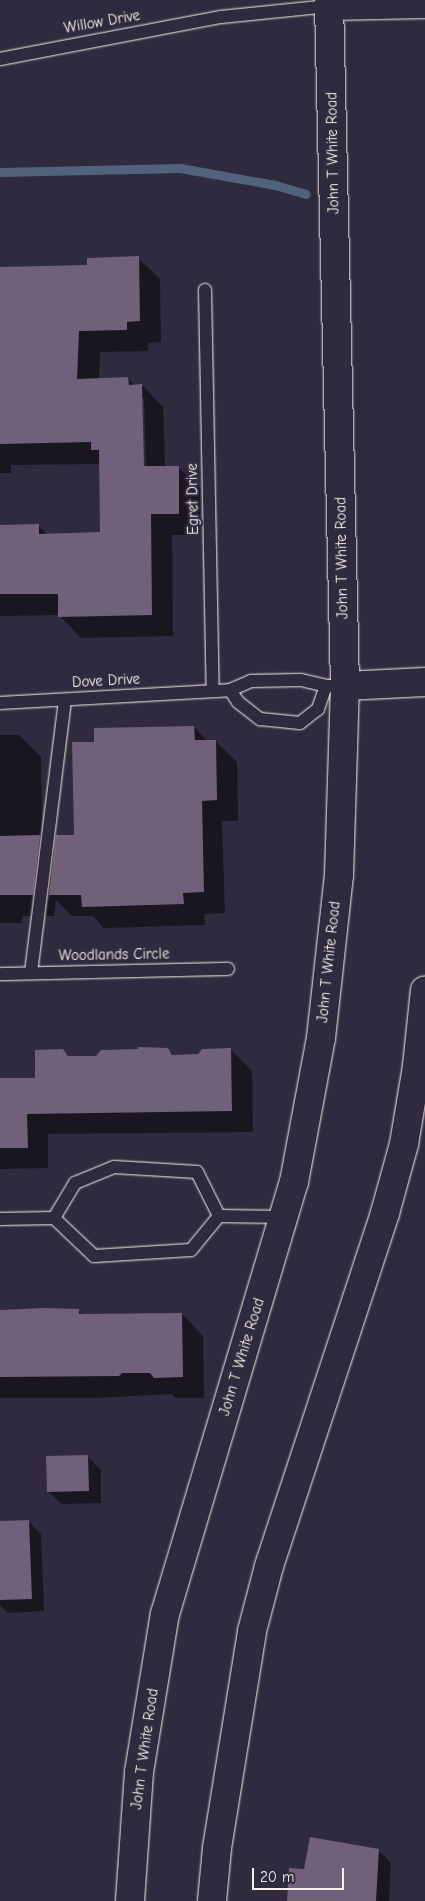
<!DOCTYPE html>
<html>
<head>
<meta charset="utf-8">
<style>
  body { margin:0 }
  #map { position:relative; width:425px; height:1901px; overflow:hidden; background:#2f2a3d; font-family:"Comic Neue",sans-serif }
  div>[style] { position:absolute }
  .shadow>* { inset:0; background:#0007 }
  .stream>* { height:9px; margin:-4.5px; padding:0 4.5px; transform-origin:4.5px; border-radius:4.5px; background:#52627c }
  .building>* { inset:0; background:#71607a }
  .roads { filter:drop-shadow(0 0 1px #f4f1e8) drop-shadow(0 0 1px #f4f1e8) }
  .lane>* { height:12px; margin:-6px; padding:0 6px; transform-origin:6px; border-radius:6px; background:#2f2a3d }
  .secondary>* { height:28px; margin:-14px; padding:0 14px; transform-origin:14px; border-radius:14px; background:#2f2a3d }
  span { translate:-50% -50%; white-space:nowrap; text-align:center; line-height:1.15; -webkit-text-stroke:4.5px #2f2a3d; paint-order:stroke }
  .street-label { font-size:15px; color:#f4f1e8 }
  .scale { position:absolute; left:252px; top:1868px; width:92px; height:22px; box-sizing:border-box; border:2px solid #f4f1e8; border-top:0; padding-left:6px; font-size:15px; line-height:18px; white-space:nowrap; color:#f4f1e8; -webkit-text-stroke:4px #2f2a3d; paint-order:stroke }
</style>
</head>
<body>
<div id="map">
  <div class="shadow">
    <i style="clip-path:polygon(evenodd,138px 258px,160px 279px,161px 342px,148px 343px,148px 351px,100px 352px,99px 379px,128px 379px,135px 386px,142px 385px,163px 407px,165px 467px,178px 467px,200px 488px,200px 535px,172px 535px,173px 636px,81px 638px,59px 615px,0 616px,0 526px,39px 526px,48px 535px,101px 533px,100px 464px,11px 465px,11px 473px,0 473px,0 269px,88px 267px,138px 258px,141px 398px,144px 398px,146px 472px,143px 473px,141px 398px)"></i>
    <i style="clip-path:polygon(194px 727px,207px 741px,215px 741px,237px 762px,238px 821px,222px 821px,225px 913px,204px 914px,205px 925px,104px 928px,93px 916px,72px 916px,56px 900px,54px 916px,22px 916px,22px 923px,0 923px,0 735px,19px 735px,41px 757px,42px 839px,55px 852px,75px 836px,95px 743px)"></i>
    <i style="clip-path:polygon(167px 1049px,174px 1056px,198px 1056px,231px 1050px,252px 1071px,253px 1132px,48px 1134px,48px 1168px,0 1169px,0 1079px,37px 1079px,62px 1050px,70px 1058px,97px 1057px)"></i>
    <i style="clip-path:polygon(0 1311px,78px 1311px,83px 1315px,182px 1314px,203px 1336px,204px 1398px,176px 1398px,172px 1394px,95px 1398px,0 1398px)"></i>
    <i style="clip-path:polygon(88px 1457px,101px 1470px,101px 1503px,61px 1504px,48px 1491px)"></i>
    <i style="clip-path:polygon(28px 1521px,41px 1534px,44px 1611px,8px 1613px,0 1605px,0 1522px)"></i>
    <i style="clip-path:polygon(378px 1850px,391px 1863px,389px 1901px,288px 1901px,305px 1871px)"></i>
  </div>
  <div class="stream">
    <i style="left:0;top:172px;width:180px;rotate:-1.3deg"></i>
    <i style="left:180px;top:168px;width:97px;rotate:10.1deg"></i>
    <i style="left:275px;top:185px;width:32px;rotate:16deg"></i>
  </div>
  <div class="building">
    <i style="clip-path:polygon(139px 256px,140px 321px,127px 322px,127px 330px,79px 331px,77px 379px,128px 377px,129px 385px,142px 384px,144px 466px,179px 466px,179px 514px,151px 514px,152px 615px,58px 617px,58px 594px,0 594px,0 525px,39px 524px,39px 534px,100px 532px,99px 450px,91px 450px,91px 442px,0 444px,0 267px,87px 265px,87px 258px)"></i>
    <i style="clip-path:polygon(194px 726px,195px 740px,216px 740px,217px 800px,202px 801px,204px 892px,183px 893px,184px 904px,82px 907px,81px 895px,49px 895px,56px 835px,74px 835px,72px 742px,94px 742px,94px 728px)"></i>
    <i style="clip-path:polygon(40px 835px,33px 895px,0 895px,0 836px)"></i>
    <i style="clip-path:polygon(138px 1047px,168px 1048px,172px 1055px,198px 1054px,202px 1049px,231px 1048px,232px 1111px,27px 1114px,28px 1148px,0 1148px,0 1078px,35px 1078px,35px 1050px,63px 1049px,68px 1056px,96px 1056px,101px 1050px,138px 1049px)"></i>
    <i style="clip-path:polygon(43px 1308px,79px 1309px,79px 1314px,182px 1313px,183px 1377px,154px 1378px,150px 1373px,122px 1373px,119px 1376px,0 1377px,0 1310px)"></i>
    <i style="clip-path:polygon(88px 1455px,89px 1491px,47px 1492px,46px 1456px)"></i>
    <i style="clip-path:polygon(29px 1520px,32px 1599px,0 1600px,0 1521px)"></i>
    <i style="clip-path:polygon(310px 1837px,379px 1849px,376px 1901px,287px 1901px,289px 1868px,304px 1869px)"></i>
  </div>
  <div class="roads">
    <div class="lane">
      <i style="left:0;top:59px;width:225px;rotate:-10.8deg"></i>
      <i style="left:221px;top:17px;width:109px;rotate:-5.8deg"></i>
      <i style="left:205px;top:290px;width:401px;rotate:88.9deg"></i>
      <i style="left:230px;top:690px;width:14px;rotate:56deg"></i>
      <i style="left:238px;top:702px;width:28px;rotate:38deg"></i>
      <i style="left:260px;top:719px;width:40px;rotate:5.7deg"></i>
      <i style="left:300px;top:723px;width:23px;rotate:-38deg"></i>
      <i style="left:318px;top:709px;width:24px;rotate:-71deg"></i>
      <i style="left:0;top:703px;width:230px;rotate:-3.2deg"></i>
      <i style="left:230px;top:690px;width:23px;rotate:-23deg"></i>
      <i style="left:251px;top:681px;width:50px;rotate:-1.1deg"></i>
      <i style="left:301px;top:680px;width:26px;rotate:13deg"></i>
      <i style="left:326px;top:686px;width:19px"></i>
      <i style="left:31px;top:973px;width:275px;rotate:-82.9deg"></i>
      <i style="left:0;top:974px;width:228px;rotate:-1.3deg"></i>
      <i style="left:219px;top:1216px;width:65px;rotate:0.9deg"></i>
      <i style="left:54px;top:1218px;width:41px;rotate:-59deg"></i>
      <i style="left:75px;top:1183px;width:42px;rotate:-22.3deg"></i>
      <i style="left:114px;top:1167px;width:83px;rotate:3.4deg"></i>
      <i style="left:197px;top:1172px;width:49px;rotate:63.4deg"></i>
      <i style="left:54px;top:1218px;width:55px;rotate:43.5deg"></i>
      <i style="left:94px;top:1256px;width:97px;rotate:-3.5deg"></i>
      <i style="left:191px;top:1250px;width:44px;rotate:-50.5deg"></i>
      <i style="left:0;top:1219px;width:54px;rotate:-1.1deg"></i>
    </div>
    <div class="secondary">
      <i style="left:329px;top:6px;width:96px;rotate:-1.2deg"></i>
      <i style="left:345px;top:686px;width:80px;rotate:-2.9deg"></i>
      <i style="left:130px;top:1901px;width:129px;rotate:-86deg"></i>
      <i style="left:139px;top:1772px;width:160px;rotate:-80.7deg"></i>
      <i style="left:165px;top:1614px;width:451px;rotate:-73.4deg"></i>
      <i style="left:294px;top:1182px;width:147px;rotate:-79.4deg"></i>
      <i style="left:321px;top:1038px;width:164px;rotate:-83.7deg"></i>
      <i style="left:339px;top:875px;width:189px;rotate:-88.2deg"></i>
      <i style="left:345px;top:686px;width:686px;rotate:-91.34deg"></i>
      <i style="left:212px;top:1901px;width:53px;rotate:-84.6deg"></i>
      <i style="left:217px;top:1848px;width:220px;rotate:-80.8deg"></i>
      <i style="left:252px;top:1631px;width:67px;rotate:-75.3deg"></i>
      <i style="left:269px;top:1566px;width:372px;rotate:-71.8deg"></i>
      <i style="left:385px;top:1213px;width:72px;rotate:-74.6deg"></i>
      <i style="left:404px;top:1144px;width:79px;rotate:-80.5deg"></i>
      <i style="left:417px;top:1066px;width:76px;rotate:-84deg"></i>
    </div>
  </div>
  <div class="street-label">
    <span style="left:102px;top:22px;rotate:-10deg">Willow Drive</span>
    <span style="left:333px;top:153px;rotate:-91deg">John T White Road</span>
    <span style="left:193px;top:499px;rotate:-91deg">Egret Drive</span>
    <span style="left:342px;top:558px;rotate:-91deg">John T White Road</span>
    <span style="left:106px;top:681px;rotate:-3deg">Dove Drive</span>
    <span style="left:114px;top:955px;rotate:-1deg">Woodlands Circle</span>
    <span style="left:329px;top:962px;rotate:-84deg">John T White Road</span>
    <span style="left:242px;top:1357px;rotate:-73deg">John T White Road</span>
    <span style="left:145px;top:1749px;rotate:-82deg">John T White Road</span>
  </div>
  <div class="scale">20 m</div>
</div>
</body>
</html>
